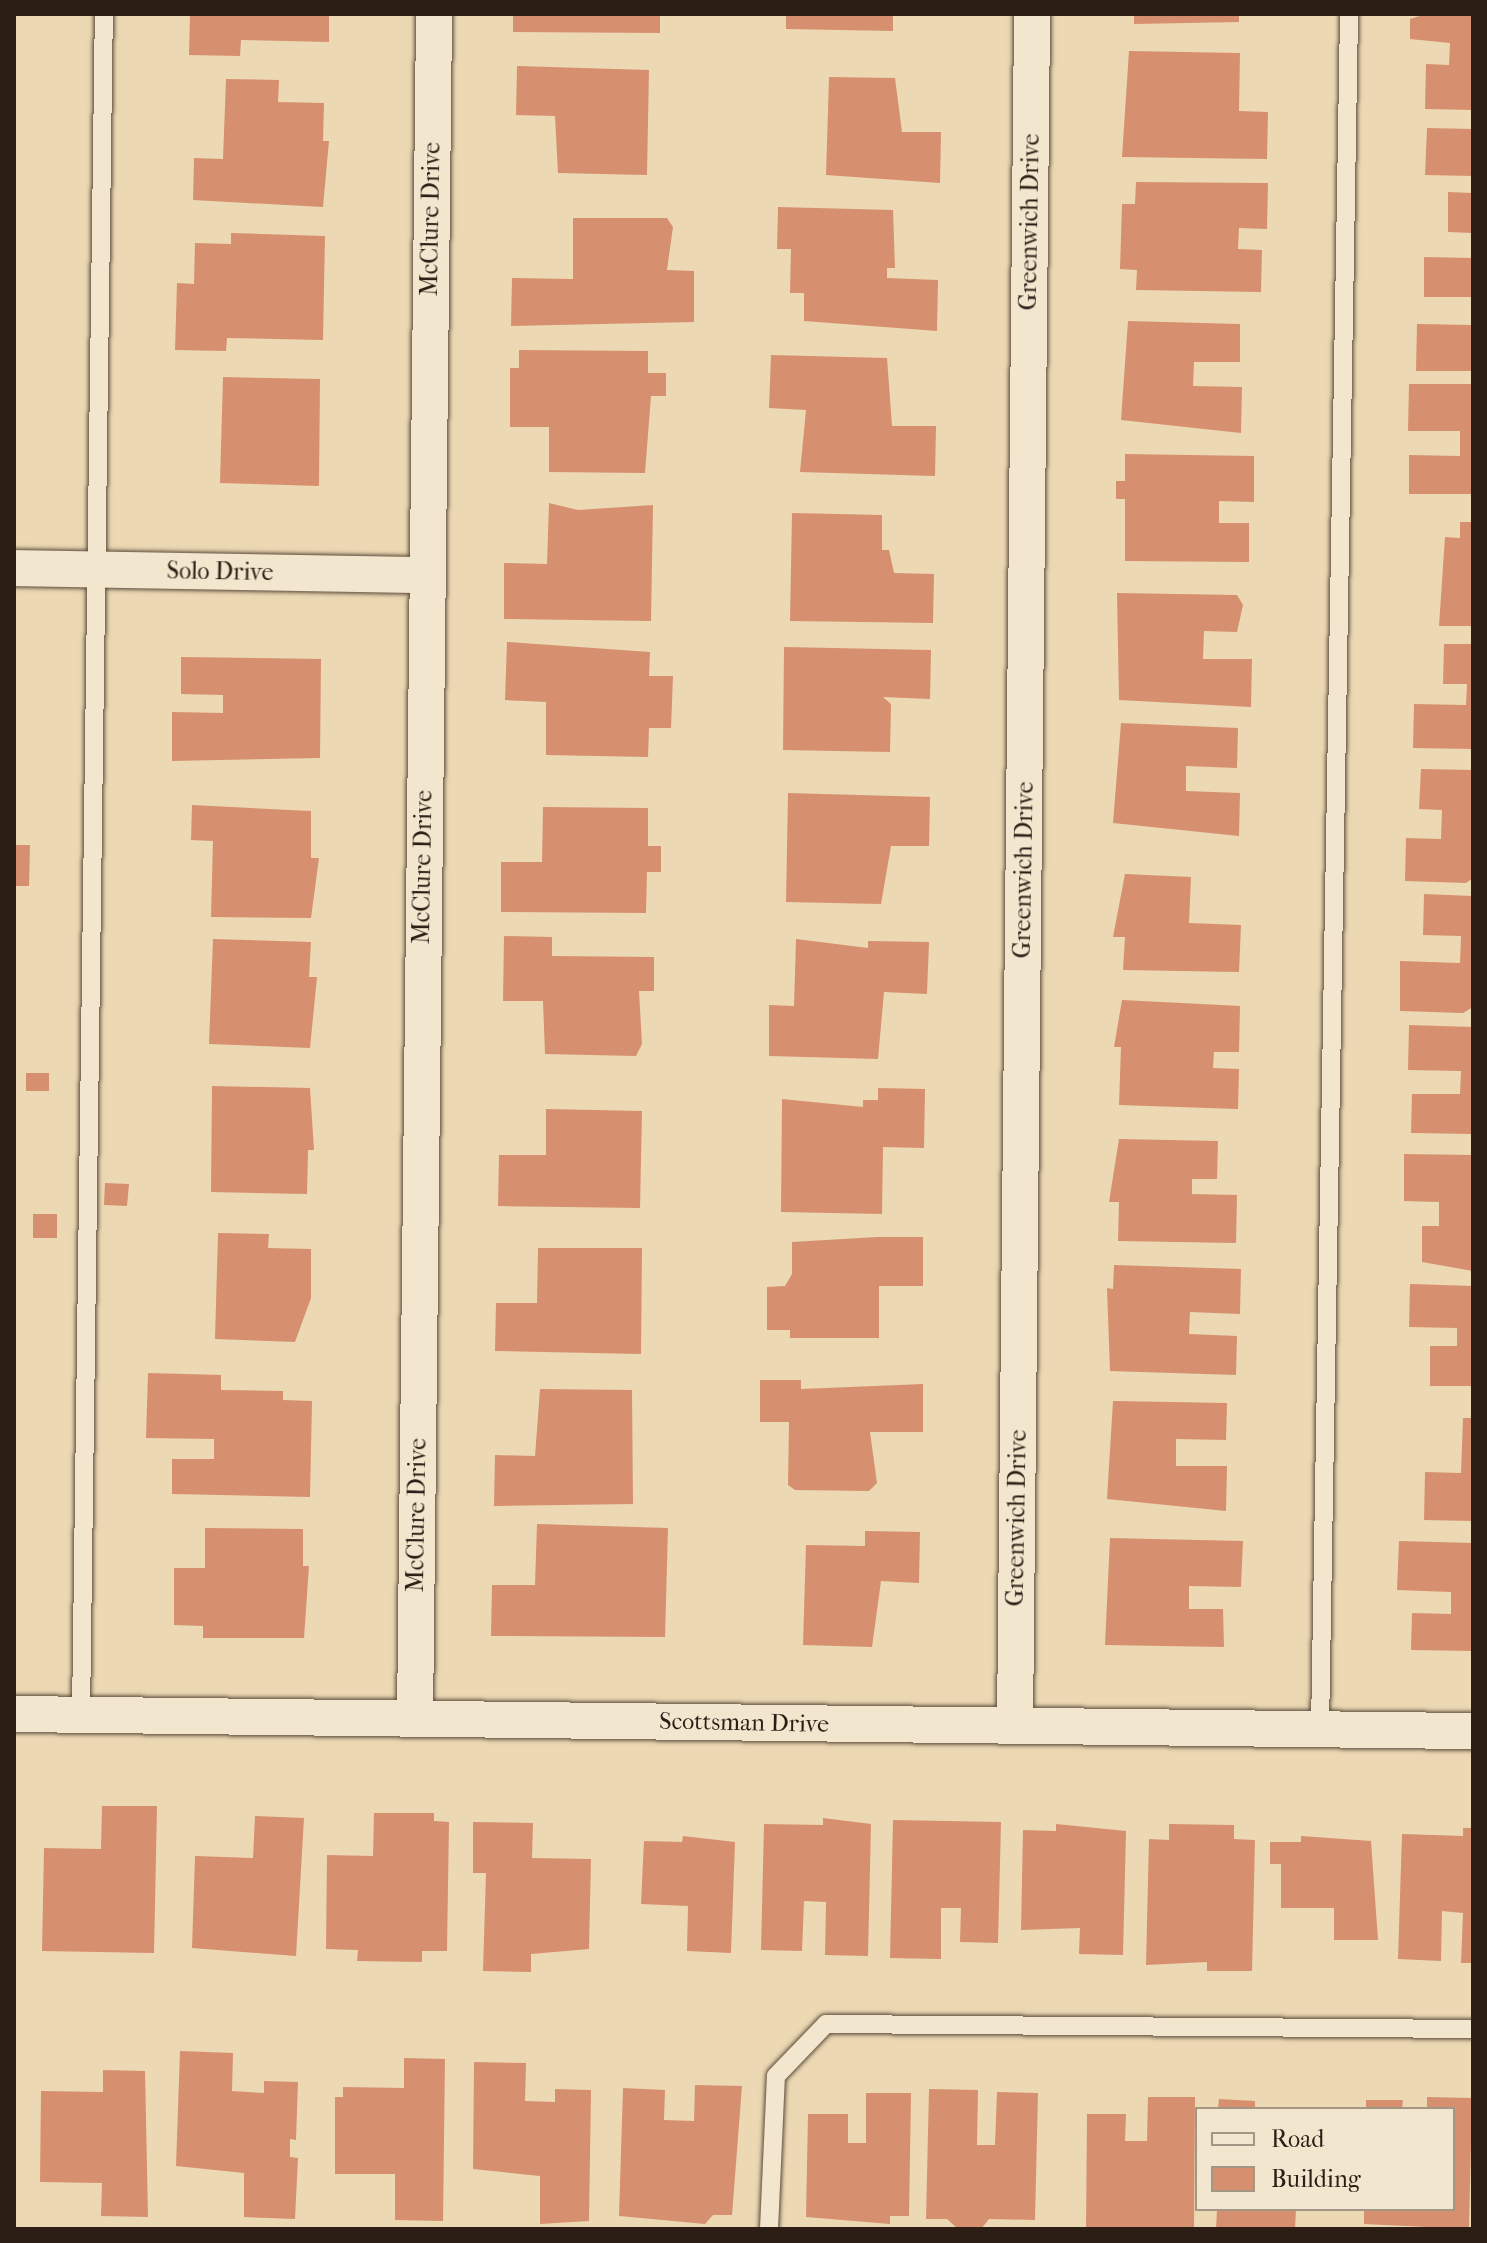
<!DOCTYPE html>
<html>
<head>
<meta charset="utf-8">
<style>
  body { margin:0 }
  #map { position:relative; width:1487px; height:2243px; overflow:hidden; background:#ecd8b3; font-family:"IM FELL French Canon",serif }
  div>[style] { position:absolute }
  .building>* { inset:0; background:#d6906f }
  .roads { filter:drop-shadow(0 0 2px #5c4c3c) drop-shadow(0 0 2px #5c4c3c) }
  .service>* { height:18px; margin:-9px; padding:0 9px; transform-origin:9px; border-radius:9px; background:#f3e6ce }
  .minor>* { height:36px; margin:-18px; padding:0 18px; transform-origin:18px; border-radius:18px; background:#f3e6ce }
  span { translate:-50% -50%; white-space:nowrap; text-align:center; line-height:1.15; -webkit-text-stroke:6px #f3e6ce; paint-order:stroke }
  .street-label { font-size:24px; color:#2c1e15 }
  .frame { position:absolute; inset:0; border:16px solid #2c1e15; pointer-events:none }
  .legend { position:absolute; left:1195px; top:2107px; width:260px; height:104px; box-sizing:border-box; background:#f3e6ce; border:2px solid #a39684; margin:0; padding:10px 14px; list-style:none; font-size:24px; color:#2c1e15 }
  .legend li { display:flex; align-items:center; gap:16px; height:40px }
  .legend b { width:40px; border:2px solid #a39684 }
</style>
</head>
<body>
<div id="map">
  <div class="building">
    <i style="clip-path:polygon(190px 14px,329px 14px,329px 42px,241px 40px,240px 56px,189px 55px)"></i>
    <i style="clip-path:polygon(513px 14px,660px 14px,660px 33px,513px 32px)"></i>
    <i style="clip-path:polygon(786px 14px,893px 14px,893px 31px,786px 29px)"></i>
    <i style="clip-path:polygon(1134px 14px,1239px 14px,1239px 22px,1134px 24px)"></i>
    <i style="clip-path:polygon(1426px 14px,1473px 14px,1473px 110px,1425px 109px,1426px 64px,1449px 65px,1450px 43px,1410px 39px,1410px 19px)"></i>
    <i style="clip-path:polygon(1129px 51px,1240px 53px,1239px 111px,1268px 112px,1267px 159px,1122px 157px)"></i>
    <i style="clip-path:polygon(517px 66px,649px 70px,647px 175px,558px 173px,555px 116px,516px 115px)"></i>
    <i style="clip-path:polygon(829px 77px,895px 78px,902px 132px,941px 132px,940px 183px,826px 175px)"></i>
    <i style="clip-path:polygon(226px 79px,279px 80px,278px 102px,324px 103px,323px 141px,329px 141px,323px 207px,193px 200px,194px 158px,223px 159px)"></i>
    <i style="clip-path:polygon(1427px 128px,1473px 129px,1473px 176px,1425px 175px)"></i>
    <i style="clip-path:polygon(1136px 182px,1268px 183px,1267px 229px,1239px 228px,1238px 249px,1262px 250px,1261px 292px,1136px 290px,1137px 270px,1120px 269px,1122px 204px,1135px 204px)"></i>
    <i style="clip-path:polygon(1448px 192px,1473px 193px,1473px 233px,1448px 232px)"></i>
    <i style="clip-path:polygon(778px 207px,893px 210px,895px 268px,887px 268px,887px 278px,938px 280px,937px 331px,804px 321px,804px 293px,790px 293px,791px 249px,777px 249px)"></i>
    <i style="clip-path:polygon(573px 218px,667px 218px,673px 227px,667px 270px,694px 271px,694px 322px,511px 326px,512px 278px,573px 279px)"></i>
    <i style="clip-path:polygon(231px 233px,325px 236px,323px 340px,227px 338px,226px 351px,175px 350px,177px 283px,194px 284px,195px 243px,231px 244px)"></i>
    <i style="clip-path:polygon(1424px 257px,1473px 258px,1473px 297px,1424px 297px)"></i>
    <i style="clip-path:polygon(1128px 321px,1240px 324px,1240px 362px,1194px 362px,1193px 386px,1242px 387px,1241px 433px,1121px 420px)"></i>
    <i style="clip-path:polygon(1417px 324px,1473px 325px,1473px 371px,1416px 371px)"></i>
    <i style="clip-path:polygon(519px 350px,648px 351px,648px 373px,666px 373px,666px 396px,651px 396px,645px 473px,549px 472px,549px 427px,510px 427px,510px 368px,519px 368px)"></i>
    <i style="clip-path:polygon(771px 355px,887px 358px,892px 426px,936px 426px,935px 476px,800px 472px,806px 410px,769px 408px)"></i>
    <i style="clip-path:polygon(223px 377px,320px 379px,319px 486px,220px 483px)"></i>
    <i style="clip-path:polygon(1409px 384px,1473px 384px,1473px 494px,1409px 494px,1409px 455px,1460px 456px,1460px 431px,1408px 431px)"></i>
    <i style="clip-path:polygon(1125px 454px,1254px 456px,1254px 502px,1219px 501px,1219px 523px,1249px 523px,1249px 562px,1125px 561px,1125px 499px,1116px 499px,1116px 481px,1125px 481px)"></i>
    <i style="clip-path:polygon(549px 503px,578px 510px,653px 505px,651px 621px,504px 619px,504px 563px,547px 564px)"></i>
    <i style="clip-path:polygon(792px 513px,882px 515px,882px 550px,889px 550px,894px 573px,934px 574px,933px 623px,790px 621px)"></i>
    <i style="clip-path:polygon(1460px 522px,1473px 522px,1473px 626px,1439px 626px,1445px 537px,1460px 538px)"></i>
    <i style="clip-path:polygon(1117px 593px,1237px 595px,1243px 605px,1237px 632px,1204px 631px,1203px 659px,1252px 659px,1251px 707px,1119px 700px)"></i>
    <i style="clip-path:polygon(507px 642px,650px 652px,649px 676px,673px 676px,671px 728px,649px 728px,648px 757px,546px 755px,546px 702px,505px 700px)"></i>
    <i style="clip-path:polygon(1444px 644px,1473px 644px,1473px 749px,1413px 748px,1414px 704px,1466px 705px,1467px 684px,1443px 684px)"></i>
    <i style="clip-path:polygon(784px 647px,931px 650px,930px 699px,883px 697px,891px 704px,890px 752px,783px 750px)"></i>
    <i style="clip-path:polygon(181px 657px,321px 659px,320px 758px,172px 761px,172px 712px,223px 713px,223px 695px,181px 694px)"></i>
    <i style="clip-path:polygon(1121px 723px,1238px 728px,1237px 768px,1186px 766px,1186px 791px,1240px 793px,1239px 836px,1113px 823px)"></i>
    <i style="clip-path:polygon(1421px 769px,1473px 770px,1473px 878px,1466px 883px,1405px 881px,1406px 838px,1441px 839px,1442px 810px,1419px 809px)"></i>
    <i style="clip-path:polygon(788px 793px,930px 797px,929px 846px,891px 846px,881px 904px,786px 902px)"></i>
    <i style="clip-path:polygon(192px 805px,311px 811px,311px 858px,319px 858px,311px 918px,211px 917px,213px 841px,191px 840px)"></i>
    <i style="clip-path:polygon(543px 807px,648px 808px,648px 846px,661px 846px,661px 872px,647px 872px,646px 913px,501px 912px,501px 862px,542px 862px)"></i>
    <i style="clip-path:polygon(14px 845px,30px 845px,29px 886px,14px 886px)"></i>
    <i style="clip-path:polygon(1125px 874px,1191px 877px,1189px 923px,1241px 925px,1239px 972px,1123px 970px,1125px 937px,1113px 937px)"></i>
    <i style="clip-path:polygon(1424px 894px,1473px 896px,1473px 1007px,1463px 1013px,1400px 1011px,1400px 961px,1460px 963px,1461px 936px,1423px 935px)"></i>
    <i style="clip-path:polygon(504px 936px,552px 937px,552px 956px,654px 957px,654px 991px,639px 991px,642px 1044px,636px 1056px,545px 1054px,543px 1001px,503px 1001px)"></i>
    <i style="clip-path:polygon(213px 939px,311px 942px,309px 977px,317px 977px,310px 1048px,209px 1044px)"></i>
    <i style="clip-path:polygon(796px 939px,868px 948px,868px 941px,929px 942px,927px 994px,884px 992px,878px 1059px,769px 1056px,769px 1005px,794px 1006px)"></i>
    <i style="clip-path:polygon(1122px 1000px,1240px 1006px,1239px 1052px,1214px 1052px,1213px 1068px,1239px 1069px,1238px 1109px,1119px 1105px,1121px 1047px,1114px 1047px)"></i>
    <i style="clip-path:polygon(1409px 1025px,1473px 1027px,1473px 1134px,1411px 1133px,1412px 1094px,1460px 1094px,1461px 1071px,1408px 1070px)"></i>
    <i style="clip-path:polygon(26px 1073px,49px 1073px,49px 1091px,26px 1091px)"></i>
    <i style="clip-path:polygon(212px 1086px,310px 1088px,314px 1150px,308px 1150px,307px 1194px,211px 1192px)"></i>
    <i style="clip-path:polygon(878px 1088px,925px 1089px,924px 1148px,883px 1147px,882px 1214px,781px 1212px,782px 1099px,863px 1107px,863px 1100px,878px 1100px)"></i>
    <i style="clip-path:polygon(546px 1109px,642px 1111px,640px 1208px,498px 1206px,499px 1155px,546px 1155px)"></i>
    <i style="clip-path:polygon(1119px 1139px,1218px 1141px,1217px 1179px,1192px 1179px,1192px 1194px,1237px 1195px,1236px 1243px,1118px 1241px,1119px 1202px,1109px 1202px)"></i>
    <i style="clip-path:polygon(1404px 1154px,1473px 1155px,1473px 1271px,1422px 1262px,1422px 1226px,1439px 1226px,1439px 1202px,1404px 1201px)"></i>
    <i style="clip-path:polygon(105px 1183px,129px 1184px,127px 1206px,104px 1205px)"></i>
    <i style="clip-path:polygon(33px 1214px,57px 1214px,57px 1238px,33px 1238px)"></i>
    <i style="clip-path:polygon(218px 1233px,269px 1234px,268px 1248px,311px 1249px,311px 1298px,295px 1342px,215px 1339px)"></i>
    <i style="clip-path:polygon(877px 1237px,923px 1237px,923px 1286px,879px 1286px,879px 1338px,790px 1338px,790px 1330px,767px 1330px,767px 1287px,785px 1286px,792px 1274px,792px 1242px)"></i>
    <i style="clip-path:polygon(538px 1248px,642px 1248px,641px 1354px,495px 1351px,496px 1303px,537px 1303px)"></i>
    <i style="clip-path:polygon(1114px 1265px,1241px 1269px,1240px 1314px,1190px 1312px,1189px 1334px,1237px 1336px,1236px 1375px,1110px 1371px,1107px 1288px,1113px 1289px)"></i>
    <i style="clip-path:polygon(1410px 1284px,1473px 1286px,1473px 1386px,1430px 1386px,1430px 1346px,1457px 1346px,1457px 1328px,1409px 1327px)"></i>
    <i style="clip-path:polygon(148px 1373px,221px 1375px,221px 1390px,283px 1391px,283px 1400px,312px 1401px,310px 1497px,172px 1494px,172px 1459px,214px 1459px,214px 1439px,146px 1438px)"></i>
    <i style="clip-path:polygon(760px 1380px,801px 1380px,801px 1389px,923px 1384px,923px 1432px,870px 1432px,877px 1483px,869px 1491px,795px 1490px,788px 1485px,789px 1422px,760px 1422px)"></i>
    <i style="clip-path:polygon(540px 1389px,632px 1390px,633px 1504px,494px 1506px,495px 1455px,535px 1456px)"></i>
    <i style="clip-path:polygon(1113px 1401px,1227px 1403px,1226px 1440px,1176px 1439px,1176px 1466px,1227px 1466px,1226px 1511px,1107px 1499px)"></i>
    <i style="clip-path:polygon(1463px 1418px,1473px 1418px,1473px 1521px,1424px 1520px,1425px 1472px,1461px 1473px)"></i>
    <i style="clip-path:polygon(537px 1524px,668px 1528px,665px 1637px,491px 1636px,492px 1585px,535px 1585px)"></i>
    <i style="clip-path:polygon(205px 1528px,303px 1529px,303px 1566px,309px 1566px,304px 1638px,203px 1638px,203px 1626px,174px 1625px,174px 1568px,205px 1568px)"></i>
    <i style="clip-path:polygon(865px 1531px,920px 1532px,919px 1583px,881px 1581px,872px 1647px,803px 1645px,806px 1545px,865px 1546px)"></i>
    <i style="clip-path:polygon(1110px 1538px,1243px 1541px,1241px 1587px,1189px 1586px,1189px 1609px,1223px 1609px,1224px 1647px,1105px 1645px)"></i>
    <i style="clip-path:polygon(1399px 1541px,1473px 1543px,1473px 1651px,1411px 1650px,1412px 1613px,1451px 1614px,1451px 1592px,1397px 1590px)"></i>
    <i style="clip-path:polygon(102px 1806px,157px 1806px,154px 1953px,42px 1951px,44px 1848px,101px 1849px)"></i>
    <i style="clip-path:polygon(374px 1813px,434px 1813px,434px 1821px,449px 1822px,447px 1951px,422px 1951px,422px 1962px,357px 1961px,358px 1950px,326px 1949px,327px 1855px,373px 1856px)"></i>
    <i style="clip-path:polygon(255px 1816px,304px 1818px,296px 1956px,192px 1948px,195px 1856px,253px 1858px)"></i>
    <i style="clip-path:polygon(823px 1818px,871px 1824px,868px 1956px,825px 1955px,826px 1902px,804px 1901px,802px 1951px,761px 1950px,764px 1824px,823px 1825px)"></i>
    <i style="clip-path:polygon(893px 1820px,1001px 1822px,998px 1943px,960px 1942px,961px 1908px,941px 1908px,941px 1959px,890px 1958px)"></i>
    <i style="clip-path:polygon(473px 1822px,533px 1823px,532px 1858px,591px 1859px,589px 1949px,531px 1954px,531px 1972px,483px 1971px,486px 1873px,473px 1873px)"></i>
    <i style="clip-path:polygon(1056px 1824px,1126px 1831px,1123px 1955px,1079px 1954px,1080px 1928px,1021px 1930px,1023px 1830px,1056px 1831px)"></i>
    <i style="clip-path:polygon(1169px 1824px,1234px 1825px,1234px 1839px,1255px 1840px,1252px 1971px,1207px 1971px,1207px 1962px,1146px 1965px,1149px 1839px,1169px 1840px)"></i>
    <i style="clip-path:polygon(1463px 1828px,1473px 1828px,1473px 1963px,1461px 1963px,1463px 1913px,1442px 1911px,1441px 1961px,1398px 1959px,1402px 1834px,1463px 1836px)"></i>
    <i style="clip-path:polygon(683px 1836px,735px 1842px,731px 1953px,687px 1951px,688px 1906px,641px 1904px,644px 1841px,682px 1842px)"></i>
    <i style="clip-path:polygon(1301px 1836px,1371px 1841px,1378px 1940px,1334px 1940px,1334px 1908px,1281px 1908px,1281px 1864px,1270px 1864px,1270px 1842px,1301px 1842px)"></i>
    <i style="clip-path:polygon(180px 2051px,233px 2053px,232px 2091px,264px 2093px,264px 2081px,298px 2082px,296px 2140px,290px 2139px,290px 2157px,298px 2158px,295px 2219px,244px 2217px,244px 2173px,176px 2166px)"></i>
    <i style="clip-path:polygon(404px 2058px,445px 2059px,443px 2221px,395px 2220px,395px 2174px,335px 2174px,335px 2097px,343px 2097px,343px 2087px,404px 2088px)"></i>
    <i style="clip-path:polygon(474px 2062px,526px 2063px,525px 2101px,555px 2102px,555px 2089px,591px 2090px,589px 2221px,540px 2224px,540px 2176px,473px 2169px)"></i>
    <i style="clip-path:polygon(103px 2070px,145px 2071px,148px 2217px,101px 2216px,102px 2183px,40px 2182px,41px 2091px,103px 2092px)"></i>
    <i style="clip-path:polygon(695px 2085px,742px 2086px,732px 2215px,713px 2215px,705px 2224px,619px 2216px,623px 2088px,665px 2090px,664px 2120px,694px 2121px)"></i>
    <i style="clip-path:polygon(929px 2089px,978px 2090px,977px 2145px,995px 2145px,997px 2092px,1038px 2093px,1035px 2220px,989px 2219px,981px 2229px,958px 2229px,947px 2219px,926px 2219px)"></i>
    <i style="clip-path:polygon(866px 2093px,911px 2093px,909px 2216px,890px 2216px,890px 2224px,806px 2217px,808px 2114px,848px 2114px,848px 2143px,866px 2143px)"></i>
    <i style="clip-path:polygon(1148px 2097px,1195px 2097px,1194px 2229px,1086px 2229px,1087px 2114px,1126px 2114px,1125px 2141px,1147px 2141px)"></i>
    <i style="clip-path:polygon(1427px 2097px,1472px 2098px,1469px 2229px,1364px 2224px,1364px 2209px,1453px 2209px,1453px 2109px,1427px 2109px)"></i>
    <i style="clip-path:polygon(1219px 2099px,1255px 2101px,1255px 2109px,1218px 2109px)"></i>
    <i style="clip-path:polygon(1366px 2100px,1403px 2100px,1402px 2109px,1366px 2109px)"></i>
    <i style="clip-path:polygon(1217px 2209px,1296px 2209px,1295px 2229px,1216px 2229px)"></i>
  </div>
  <div class="roads">
    <div class="service">
      <i style="left:81px;top:1715px;width:1701px;rotate:-89.23deg"></i>
      <i style="left:1320px;top:1729px;width:1715px;rotate:-89.03deg"></i>
      <i style="left:769px;top:2229px;width:153px;rotate:-87.4deg"></i>
      <i style="left:776px;top:2076px;width:72px;rotate:-46.1deg"></i>
      <i style="left:826px;top:2024px;width:647px;rotate:0.44deg"></i>
    </div>
    <div class="minor">
      <i style="left:14px;top:568px;width:412px;rotate:1deg"></i>
      <i style="left:14px;top:1714px;width:1459px;rotate:0.67deg"></i>
      <i style="left:415px;top:1719px;width:1705px;rotate:-89.36deg"></i>
      <i style="left:1015px;top:1726px;width:1712px;rotate:-89.43deg"></i>
    </div>
  </div>
  <div class="street-label">
    <span style="left:431px;top:219px;rotate:-89deg">McClure Drive</span>
    <span style="left:1030px;top:222px;rotate:-89deg">Greenwich Drive</span>
    <span style="left:220px;top:572px;rotate:1deg">Solo Drive</span>
    <span style="left:423px;top:867px;rotate:-89deg">McClure Drive</span>
    <span style="left:1024px;top:870px;rotate:-89deg">Greenwich Drive</span>
    <span style="left:417px;top:1515px;rotate:-89deg">McClure Drive</span>
    <span style="left:1017px;top:1518px;rotate:-89deg">Greenwich Drive</span>
    <span style="left:744px;top:1723px;rotate:1deg">Scottsman Drive</span>
  </div>
  <div class="frame"></div>
  <ul class="legend">
  <li><b style="height:10px;background:#f3e6ce"></b>Road</li>
  <li><b style="height:22px;background:#d6906f"></b>Building</li>
  </ul>
</div>
</body>
</html>
